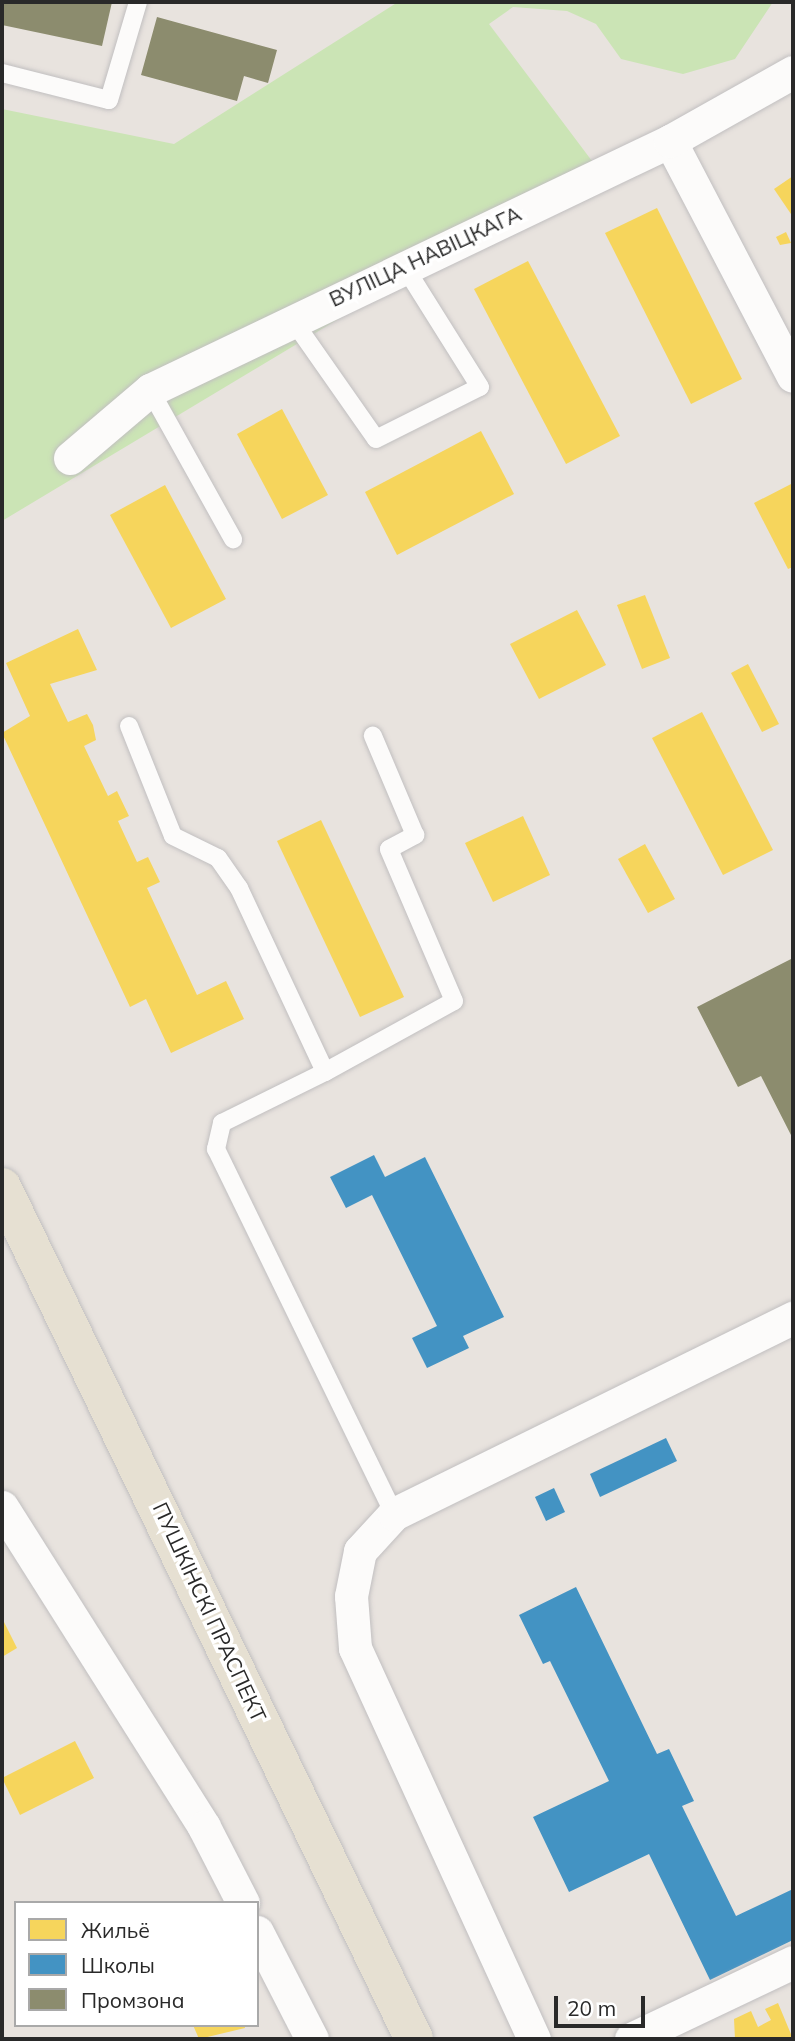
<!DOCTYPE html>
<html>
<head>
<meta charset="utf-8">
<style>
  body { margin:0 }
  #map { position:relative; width:795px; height:2041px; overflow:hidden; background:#e8e3de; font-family:Mulish,sans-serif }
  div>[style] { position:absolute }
  .green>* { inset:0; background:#cbe4b5 }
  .homes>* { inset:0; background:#f6d55c }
  .schools>* { inset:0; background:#4393c3 }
  .industry>* { inset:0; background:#8c8c6e }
  .roads { filter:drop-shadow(0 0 2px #c1bfc0) drop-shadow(0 0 2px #c1bfc0) }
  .lane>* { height:18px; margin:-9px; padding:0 9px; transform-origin:9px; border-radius:9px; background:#fcfbfa }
  .street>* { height:33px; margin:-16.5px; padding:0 16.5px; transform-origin:16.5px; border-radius:16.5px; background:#fcfbfa }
  .primary>* { height:38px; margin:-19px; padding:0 19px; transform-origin:19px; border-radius:19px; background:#e6e0d2 }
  span { translate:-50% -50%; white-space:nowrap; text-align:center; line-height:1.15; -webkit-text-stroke:7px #fff; paint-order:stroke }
  .street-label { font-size:21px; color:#292929 }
  .frame { position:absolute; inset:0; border:4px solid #292929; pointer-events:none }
  .legend { position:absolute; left:14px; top:1901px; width:245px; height:126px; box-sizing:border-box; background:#fff; border:2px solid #a9a9a9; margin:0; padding:9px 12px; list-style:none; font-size:21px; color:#292929 }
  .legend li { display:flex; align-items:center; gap:14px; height:35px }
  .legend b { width:35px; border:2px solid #a9a9a9 }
  .scale { position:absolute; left:554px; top:1996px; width:91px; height:32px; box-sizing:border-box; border:4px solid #292929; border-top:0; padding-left:9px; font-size:21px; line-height:24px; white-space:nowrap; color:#292929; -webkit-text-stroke:5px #fff; paint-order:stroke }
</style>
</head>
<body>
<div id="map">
  <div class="green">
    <i style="clip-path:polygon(398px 2px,773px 2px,735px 59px,683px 74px,621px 59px,596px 24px,567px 11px,513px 7px,489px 24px,595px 165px,2px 521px,2px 109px,174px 144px)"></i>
  </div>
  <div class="homes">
    <i style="clip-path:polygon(793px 176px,793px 217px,774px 189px)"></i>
    <i style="clip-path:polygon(657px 208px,742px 379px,691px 404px,605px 233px)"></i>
    <i style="clip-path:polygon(786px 232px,791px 243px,780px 245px,776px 237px)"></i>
    <i style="clip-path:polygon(528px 261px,620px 436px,566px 464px,474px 289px)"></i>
    <i style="clip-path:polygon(282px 409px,328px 495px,282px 519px,237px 434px)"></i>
    <i style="clip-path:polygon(481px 431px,514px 494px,397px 555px,365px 492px)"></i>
    <i style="clip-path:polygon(793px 483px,793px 567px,788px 569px,754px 503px)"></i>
    <i style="clip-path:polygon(165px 485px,226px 599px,171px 628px,110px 515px)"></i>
    <i style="clip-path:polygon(645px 595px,670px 658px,642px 669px,617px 605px)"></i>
    <i style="clip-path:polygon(577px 610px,606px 665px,539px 699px,510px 644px)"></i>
    <i style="clip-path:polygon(78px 629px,97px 670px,50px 684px,68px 722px,87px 714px,93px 725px,96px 740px,84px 746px,108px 796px,117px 791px,129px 816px,118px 821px,137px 862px,148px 857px,160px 882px,147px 888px,197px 995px,226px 981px,244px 1019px,171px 1053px,146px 999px,130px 1007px,2px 733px,30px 716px,6px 663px)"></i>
    <i style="clip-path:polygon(748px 664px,779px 724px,762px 732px,731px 673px)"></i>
    <i style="clip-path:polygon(702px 712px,773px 850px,723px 875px,652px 738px)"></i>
    <i style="clip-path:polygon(523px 816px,550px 875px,493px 902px,465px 843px)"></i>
    <i style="clip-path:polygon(321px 820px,404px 997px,360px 1017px,277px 841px)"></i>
    <i style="clip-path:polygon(645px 844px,675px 899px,648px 913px,618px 859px)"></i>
    <i style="clip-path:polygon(2px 1618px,17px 1648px,2px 1657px)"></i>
    <i style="clip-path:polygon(75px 1741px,94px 1778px,20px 1815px,2px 1778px)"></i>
    <i style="clip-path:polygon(778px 2003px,793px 2039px,735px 2039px,734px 2019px,751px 2011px,758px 2027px,771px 2020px,765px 2009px)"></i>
    <i style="clip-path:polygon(193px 2025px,244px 2025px,245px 2028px,199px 2039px)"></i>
  </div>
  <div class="schools">
    <i style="clip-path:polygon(374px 1155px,385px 1177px,425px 1157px,504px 1317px,463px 1336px,469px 1348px,427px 1368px,412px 1338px,437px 1326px,372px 1195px,346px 1208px,330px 1177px)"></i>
    <i style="clip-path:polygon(666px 1438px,677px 1461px,600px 1497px,590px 1474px)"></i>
    <i style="clip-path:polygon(554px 1488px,565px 1512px,546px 1521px,535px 1497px)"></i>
    <i style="clip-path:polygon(576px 1587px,657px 1754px,669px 1749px,694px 1801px,682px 1806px,736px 1916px,793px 1889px,793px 1940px,710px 1980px,649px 1854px,569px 1892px,533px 1817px,609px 1781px,550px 1661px,543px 1664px,519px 1615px)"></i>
  </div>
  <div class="industry">
    <i style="clip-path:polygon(2px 2px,112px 2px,102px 46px,2px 25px)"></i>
    <i style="clip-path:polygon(157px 17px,277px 50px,268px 83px,244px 76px,237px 101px,141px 75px)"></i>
    <i style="clip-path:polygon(793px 958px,793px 1139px,761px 1076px,738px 1087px,697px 1007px)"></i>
  </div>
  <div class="roads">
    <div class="lane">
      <i style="left:2px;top:73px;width:110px;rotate:14.2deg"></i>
      <i style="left:109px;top:100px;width:102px;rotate:-73.5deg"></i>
      <i style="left:292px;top:319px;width:146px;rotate:55deg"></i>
      <i style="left:376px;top:439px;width:116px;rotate:-26.6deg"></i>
      <i style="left:480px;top:387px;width:143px;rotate:-122.1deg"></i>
      <i style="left:150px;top:390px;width:171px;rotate:60.9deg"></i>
      <i style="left:129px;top:726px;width:118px;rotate:68.2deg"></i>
      <i style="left:173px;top:836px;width:50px;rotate:26.1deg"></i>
      <i style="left:218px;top:858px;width:37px;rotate:55deg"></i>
      <i style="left:239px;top:888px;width:203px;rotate:64.9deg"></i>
      <i style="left:325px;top:1072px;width:115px;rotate:153.7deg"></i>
      <i style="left:222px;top:1123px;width:27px;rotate:103deg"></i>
      <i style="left:216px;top:1149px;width:406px;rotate:64deg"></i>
      <i style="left:325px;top:1072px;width:147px;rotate:-28.8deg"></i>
      <i style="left:454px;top:1001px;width:165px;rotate:-113.2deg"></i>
      <i style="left:389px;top:849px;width:30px;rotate:-28deg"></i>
      <i style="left:415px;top:835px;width:108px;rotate:-113deg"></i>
    </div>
    <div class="street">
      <i style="left:670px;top:141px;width:265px;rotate:62.4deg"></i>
      <i style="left:70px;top:458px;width:105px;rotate:-40.4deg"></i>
      <i style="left:150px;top:390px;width:577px;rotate:-25.59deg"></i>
      <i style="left:670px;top:141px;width:141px;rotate:-29.3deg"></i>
      <i style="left:2px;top:1507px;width:378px;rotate:57.7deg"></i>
      <i style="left:204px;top:1827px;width:85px;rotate:62.8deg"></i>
      <i style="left:257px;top:1932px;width:120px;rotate:62.8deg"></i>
      <i style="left:534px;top:2039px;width:430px;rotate:-114.6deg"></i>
      <i style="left:355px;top:1648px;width:52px;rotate:-94.4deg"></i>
      <i style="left:351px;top:1596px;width:46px;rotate:-78.7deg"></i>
      <i style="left:360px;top:1551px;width:50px;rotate:-47.4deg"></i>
      <i style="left:394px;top:1514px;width:445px;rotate:-26.2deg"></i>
      <i style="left:631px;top:2039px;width:179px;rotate:-25.4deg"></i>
    </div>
    <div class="primary">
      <i style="left:2px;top:1187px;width:946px;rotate:64.19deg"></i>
    </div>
  </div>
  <div class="street-label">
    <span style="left:425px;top:256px;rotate:-25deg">ВУЛІЦА НАВІЦКАГА</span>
    <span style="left:210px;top:1612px;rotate:65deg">ПУШКІНСКІ ПРАСПЕКТ</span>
  </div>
  <div class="frame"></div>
  <ul class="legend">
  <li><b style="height:19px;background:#f6d55c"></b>Жильё</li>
  <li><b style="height:19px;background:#4393c3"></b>Школы</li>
  <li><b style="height:19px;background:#8c8c6e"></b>Промзона</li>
  </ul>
  <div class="scale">20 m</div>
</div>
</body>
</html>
